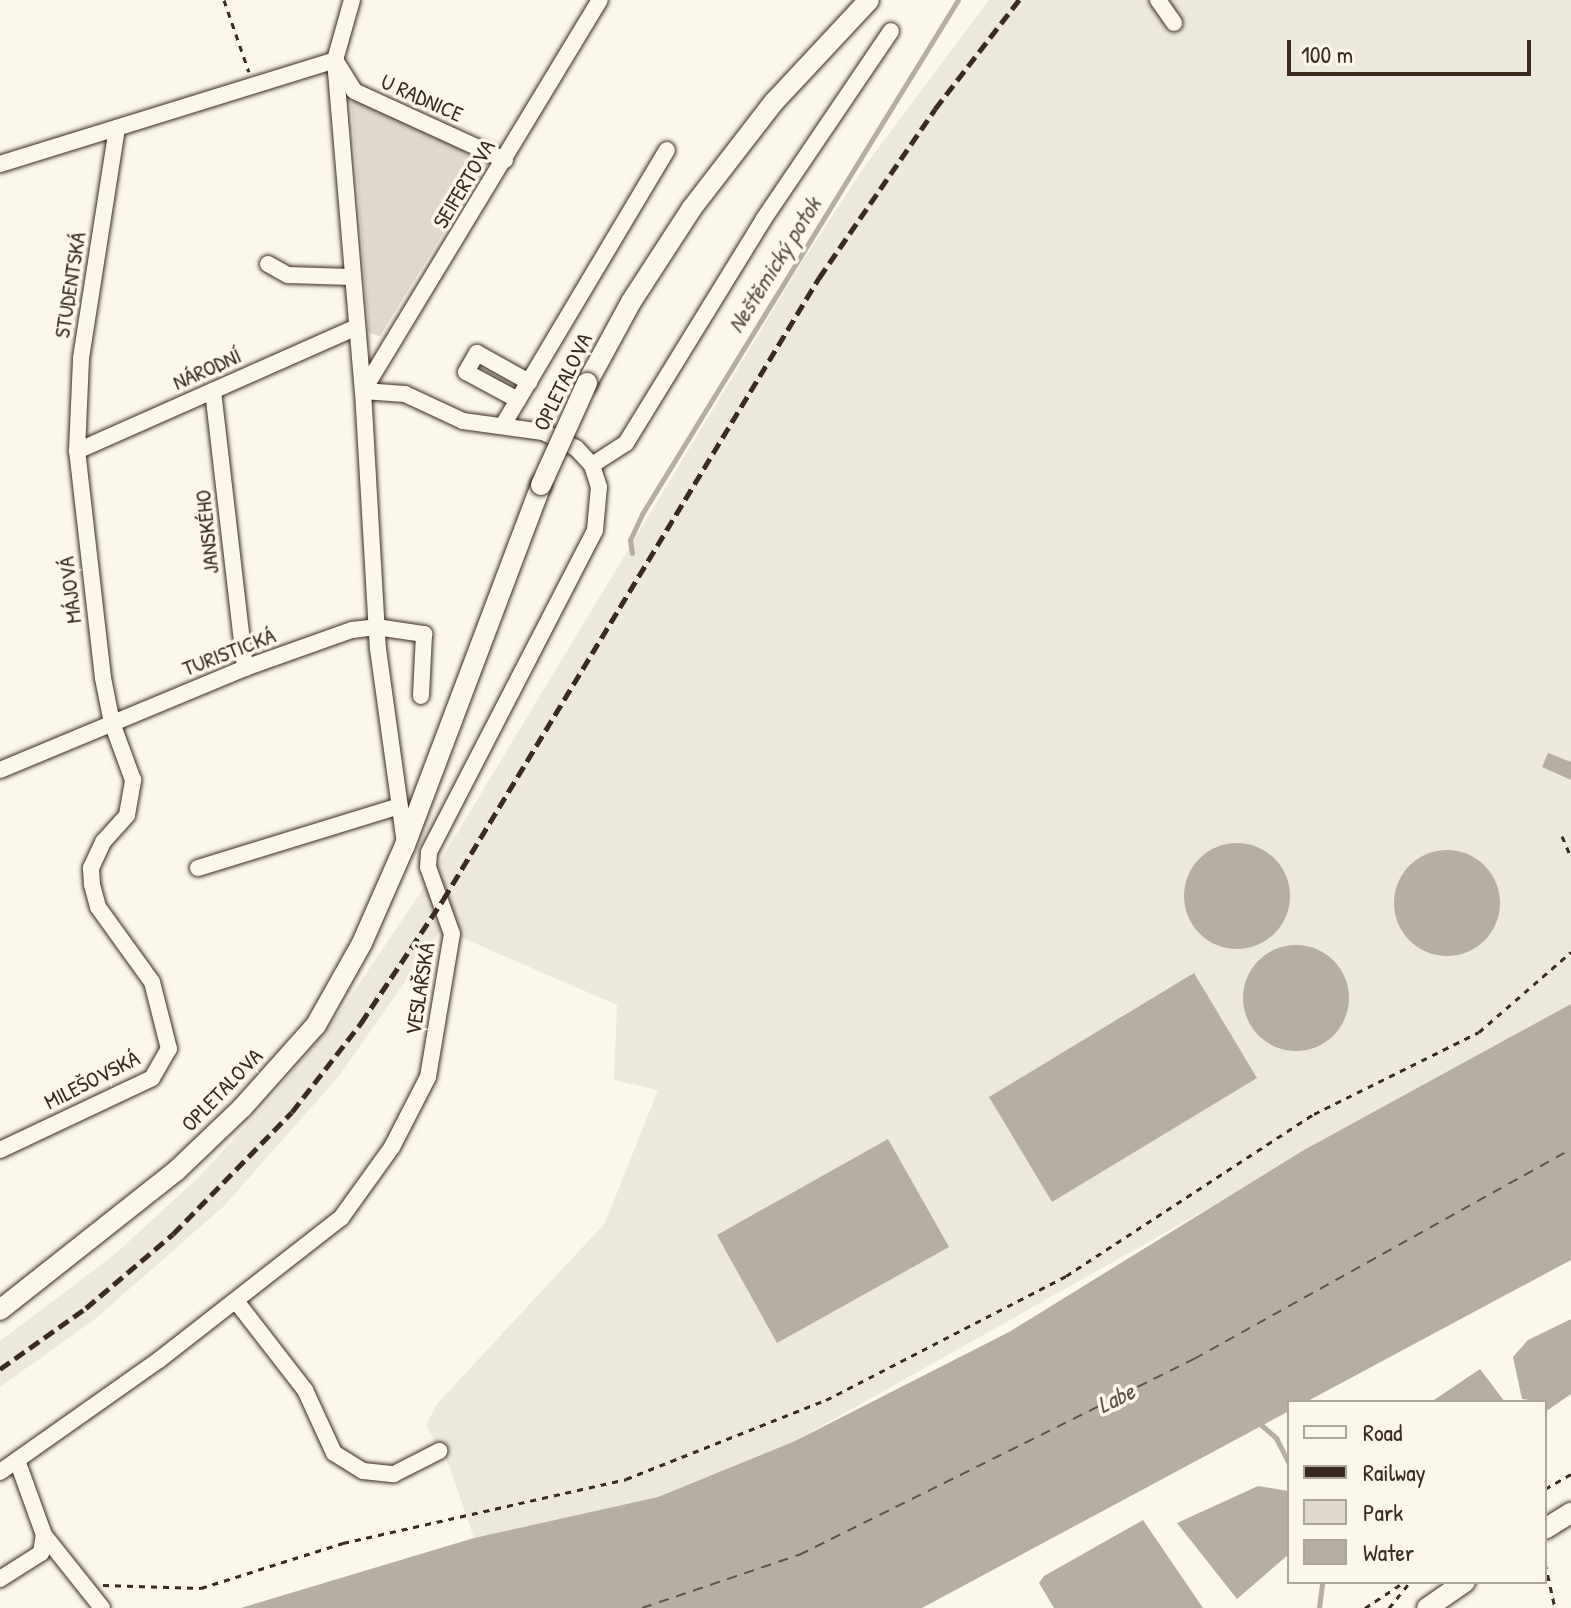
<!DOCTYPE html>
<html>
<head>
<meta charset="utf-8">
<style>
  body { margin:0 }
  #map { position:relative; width:1571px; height:1608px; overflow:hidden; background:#fbf7ec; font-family:"Patrick Hand",sans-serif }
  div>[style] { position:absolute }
  .built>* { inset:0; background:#ede8dd }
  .green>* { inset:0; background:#dfd9ce }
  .water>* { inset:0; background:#b6aea2 }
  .round { border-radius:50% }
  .stream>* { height:5px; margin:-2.5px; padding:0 2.5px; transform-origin:2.5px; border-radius:2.5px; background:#b6aea2 }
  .ferry>* { height:2px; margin-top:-1px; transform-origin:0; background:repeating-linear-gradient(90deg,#605246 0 10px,transparent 0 18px) }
  .path>* { height:3px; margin-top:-1.5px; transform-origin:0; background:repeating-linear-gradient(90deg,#3b2a1e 0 6px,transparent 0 12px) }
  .roads { filter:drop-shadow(0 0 2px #3b2a1e) drop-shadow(0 0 2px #3b2a1e) }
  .minor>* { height:16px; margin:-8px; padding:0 8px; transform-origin:8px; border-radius:8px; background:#fbf7ec }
  .major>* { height:20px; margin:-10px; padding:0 10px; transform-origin:10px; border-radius:10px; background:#fbf7ec }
  .rail>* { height:5px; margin-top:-2.5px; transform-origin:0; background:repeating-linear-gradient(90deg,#3b2a1e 0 12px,transparent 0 18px) }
  .bridges { filter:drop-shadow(0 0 2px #3b2a1e) drop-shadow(0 0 2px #3b2a1e) }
  .major-bridge>* { height:20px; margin:-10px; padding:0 10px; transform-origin:10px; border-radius:10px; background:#fbf7ec }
  span { translate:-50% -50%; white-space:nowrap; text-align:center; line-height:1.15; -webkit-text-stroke:7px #fbf7ec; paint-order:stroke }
  .street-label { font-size:22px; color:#3b2a1e }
  .water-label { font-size:24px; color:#605246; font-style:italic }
  .legend { position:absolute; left:1287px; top:1400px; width:260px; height:184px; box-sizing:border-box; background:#fbf7ec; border:2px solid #aea59a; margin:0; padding:10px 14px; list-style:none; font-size:24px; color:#3b2a1e }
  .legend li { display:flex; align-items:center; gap:16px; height:40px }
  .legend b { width:40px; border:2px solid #aea59a }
  .scale { position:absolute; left:1287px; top:40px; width:244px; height:36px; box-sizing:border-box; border:4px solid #3b2a1e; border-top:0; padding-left:10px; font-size:24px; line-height:28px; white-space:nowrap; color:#3b2a1e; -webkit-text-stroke:6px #fbf7ec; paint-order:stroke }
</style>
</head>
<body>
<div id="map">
  <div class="built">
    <i style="clip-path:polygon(989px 0,1571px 0,1571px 1004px,795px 1441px,658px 1497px,474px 1538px,450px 1468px,426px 1425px,437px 1404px,605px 1223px,658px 1090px,614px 1080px,617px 1005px,442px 929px,339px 1076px,224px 1206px,95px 1319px,0 1387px,0 1341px,115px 1254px,197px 1179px,274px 1095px,342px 1009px,427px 883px,800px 265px,865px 166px)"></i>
  </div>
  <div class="green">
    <i style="clip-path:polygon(355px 98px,478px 156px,484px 167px,380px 336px,369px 333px,351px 104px)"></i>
  </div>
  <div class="water">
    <i style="clip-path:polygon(1548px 753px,1571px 762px,1571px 780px,1542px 767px)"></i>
    <i class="round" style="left:1184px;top:843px;width:106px;height:106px"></i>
    <i class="round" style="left:1394px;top:850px;width:106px;height:106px"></i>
    <i class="round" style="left:1243px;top:945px;width:106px;height:106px"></i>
    <i style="clip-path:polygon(1194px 973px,1257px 1078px,1052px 1202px,989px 1097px)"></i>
    <i style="clip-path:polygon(1571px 1004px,1571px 1260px,1306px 1402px,1289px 1402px,1289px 1411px,922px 1608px,241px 1608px,474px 1538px,658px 1497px,795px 1441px,1009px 1332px,1304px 1150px)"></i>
    <i style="clip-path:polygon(888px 1139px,949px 1247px,777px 1343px,717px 1235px)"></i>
    <i style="clip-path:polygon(1571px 1319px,1571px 1394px,1545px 1412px,1545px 1402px,1522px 1399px,1513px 1357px,1528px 1340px)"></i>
    <i style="clip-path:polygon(1480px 1369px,1505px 1402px,1431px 1402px)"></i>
    <i style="clip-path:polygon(1258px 1486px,1289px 1491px,1289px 1554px,1237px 1599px,1177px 1523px)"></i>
    <i style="clip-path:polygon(1143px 1520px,1203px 1608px,1054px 1608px,1039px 1583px,1044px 1576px)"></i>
  </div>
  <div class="stream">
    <i style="left:632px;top:553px;width:13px;rotate:-99deg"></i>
    <i style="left:630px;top:540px;width:29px;rotate:-65deg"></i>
    <i style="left:642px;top:514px;width:603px;rotate:-58.42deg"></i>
    <i style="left:1259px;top:1423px;width:23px;rotate:41deg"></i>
    <i style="left:1276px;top:1438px;width:28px;rotate:63deg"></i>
    <i style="left:1319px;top:1608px;width:26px;rotate:-83deg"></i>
  </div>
  <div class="ferry">
    <i style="left:642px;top:1608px;width:166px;rotate:-18.7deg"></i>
    <i style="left:799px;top:1555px;width:441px;rotate:-26.4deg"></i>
    <i style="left:1194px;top:1359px;width:432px;rotate:-29.1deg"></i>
  </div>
  <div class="path">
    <i style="left:224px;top:0;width:76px;rotate:70.9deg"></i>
    <i style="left:1562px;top:836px;width:23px;rotate:67deg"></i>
    <i style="left:1545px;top:1489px;width:30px;rotate:-30deg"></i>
    <i style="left:1545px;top:1563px;width:46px;rotate:77.5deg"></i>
    <i style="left:103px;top:1585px;width:98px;rotate:1.8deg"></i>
    <i style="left:201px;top:1588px;width:149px;rotate:-17.6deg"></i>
    <i style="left:343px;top:1543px;width:290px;rotate:-12.7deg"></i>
    <i style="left:626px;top:1479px;width:215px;rotate:-21.6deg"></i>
    <i style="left:826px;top:1400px;width:270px;rotate:-27.3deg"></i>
    <i style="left:1066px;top:1276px;width:296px;rotate:-33.2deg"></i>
    <i style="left:1314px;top:1114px;width:184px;rotate:-26.4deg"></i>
    <i style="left:1479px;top:1032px;width:122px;rotate:-41deg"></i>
    <i style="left:1365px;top:1608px;width:47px;rotate:-33.7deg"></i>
    <i style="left:1389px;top:1608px;width:33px;rotate:-51deg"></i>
  </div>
  <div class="roads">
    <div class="minor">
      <i style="left:352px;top:0;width:62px;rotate:105.8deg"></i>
      <i style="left:335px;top:60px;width:332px;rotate:85.2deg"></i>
      <i style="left:363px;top:391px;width:258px;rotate:86.7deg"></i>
      <i style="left:378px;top:649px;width:196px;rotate:82.1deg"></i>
      <i style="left:1158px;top:0;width:28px;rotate:55deg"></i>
      <i style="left:0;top:164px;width:351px;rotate:-17.2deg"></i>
      <i style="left:335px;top:60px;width:36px;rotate:58deg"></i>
      <i style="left:354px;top:91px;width:166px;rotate:24.6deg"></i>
      <i style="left:268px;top:264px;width:23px;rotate:29deg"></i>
      <i style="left:288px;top:275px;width:63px;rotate:1.8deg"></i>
      <i style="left:213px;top:391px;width:279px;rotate:83.4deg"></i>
      <i style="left:363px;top:391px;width:457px;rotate:-58.8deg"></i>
      <i style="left:518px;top:400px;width:59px;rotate:-151.7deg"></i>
      <i style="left:466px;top:372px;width:22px;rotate:-60deg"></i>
      <i style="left:477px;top:353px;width:60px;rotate:29.1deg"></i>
      <i style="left:503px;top:425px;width:320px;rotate:-59.2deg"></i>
      <i style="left:77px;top:451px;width:304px;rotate:-23.9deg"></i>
      <i style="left:592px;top:465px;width:40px;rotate:-32.9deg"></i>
      <i style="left:626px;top:443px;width:262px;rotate:-58.4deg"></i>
      <i style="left:763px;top:220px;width:228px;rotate:-55.9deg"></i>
      <i style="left:0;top:770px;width:265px;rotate:-22.6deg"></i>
      <i style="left:245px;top:668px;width:114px;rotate:-19.6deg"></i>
      <i style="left:352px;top:630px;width:24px;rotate:-7deg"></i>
      <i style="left:376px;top:627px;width:49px;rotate:8.3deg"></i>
      <i style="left:424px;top:634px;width:62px;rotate:92.8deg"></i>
      <i style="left:198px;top:868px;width:211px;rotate:-17.1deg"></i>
      <i style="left:0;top:1150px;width:168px;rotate:-25.3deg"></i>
      <i style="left:152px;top:1078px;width:34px;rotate:-60deg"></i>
      <i style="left:169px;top:1049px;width:69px;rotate:-104.2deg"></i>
      <i style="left:152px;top:982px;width:92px;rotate:-125.8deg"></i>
      <i style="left:98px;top:907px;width:24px;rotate:-105deg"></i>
      <i style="left:92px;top:884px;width:16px;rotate:-94deg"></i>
      <i style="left:91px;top:868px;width:29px;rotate:-65deg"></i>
      <i style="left:103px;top:842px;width:36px;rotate:-48deg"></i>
      <i style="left:127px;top:815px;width:36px;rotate:-80deg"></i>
      <i style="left:133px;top:780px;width:61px;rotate:-110.2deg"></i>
      <i style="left:112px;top:723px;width:46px;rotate:-101.3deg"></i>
      <i style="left:103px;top:678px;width:228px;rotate:-96.5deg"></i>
      <i style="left:77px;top:451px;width:93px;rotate:-87.5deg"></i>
      <i style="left:81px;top:358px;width:233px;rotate:-81.1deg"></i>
      <i style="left:236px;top:1301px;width:113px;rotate:52.2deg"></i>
      <i style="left:305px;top:1390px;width:69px;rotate:65.3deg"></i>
      <i style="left:334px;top:1453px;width:34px;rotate:32deg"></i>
      <i style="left:363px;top:1471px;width:31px;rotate:6deg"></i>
      <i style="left:394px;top:1474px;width:51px;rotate:-27.1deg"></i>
      <i style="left:18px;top:1463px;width:77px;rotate:70.1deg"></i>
      <i style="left:44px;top:1535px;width:93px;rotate:51.5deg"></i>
      <i style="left:0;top:1472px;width:194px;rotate:-35.2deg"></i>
      <i style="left:159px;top:1360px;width:231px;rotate:-38deg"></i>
      <i style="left:341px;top:1218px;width:87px;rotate:-54.3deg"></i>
      <i style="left:392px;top:1147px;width:79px;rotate:-62.8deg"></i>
      <i style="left:428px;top:1077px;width:145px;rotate:-80.5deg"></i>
      <i style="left:452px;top:934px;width:71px;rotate:-109.7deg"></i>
      <i style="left:428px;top:867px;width:15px;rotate:-86deg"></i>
      <i style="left:429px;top:852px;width:362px;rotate:-62.7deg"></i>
      <i style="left:595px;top:530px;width:43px;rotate:-84.7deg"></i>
      <i style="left:599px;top:487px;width:23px;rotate:-108deg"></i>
      <i style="left:592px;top:465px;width:23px;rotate:-133deg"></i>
      <i style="left:576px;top:448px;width:37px;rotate:-154deg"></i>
      <i style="left:543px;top:432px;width:81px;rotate:-172.2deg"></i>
      <i style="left:463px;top:421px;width:64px;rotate:-155deg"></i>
      <i style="left:405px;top:394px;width:42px;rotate:-175.9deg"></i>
      <i style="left:0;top:1579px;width:49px;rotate:-32.4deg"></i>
      <i style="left:41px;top:1553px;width:18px;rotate:-81deg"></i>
    </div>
    <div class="major">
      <i style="left:587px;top:383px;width:92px;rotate:-61.5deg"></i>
      <i style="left:631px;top:302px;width:112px;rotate:-57deg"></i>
      <i style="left:692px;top:208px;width:134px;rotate:-52.3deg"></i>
      <i style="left:774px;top:102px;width:139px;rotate:-47deg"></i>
      <i style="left:0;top:1310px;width:224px;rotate:-38.3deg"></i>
      <i style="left:176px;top:1171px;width:91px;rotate:-43.7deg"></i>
      <i style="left:242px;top:1108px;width:111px;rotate:-48.3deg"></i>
      <i style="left:316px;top:1025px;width:94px;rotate:-60.7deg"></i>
      <i style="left:362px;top:943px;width:107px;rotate:-66.3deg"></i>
      <i style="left:405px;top:845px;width:385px;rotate:-69.3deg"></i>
      <i style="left:1545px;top:1529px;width:31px;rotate:-32deg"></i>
      <i style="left:1427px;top:1608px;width:46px;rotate:-34.4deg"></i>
    </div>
  </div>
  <div class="rail">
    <i style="left:0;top:1369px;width:105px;rotate:-35.3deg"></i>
    <i style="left:86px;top:1308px;width:114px;rotate:-40.4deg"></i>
    <i style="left:173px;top:1234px;width:170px;rotate:-45.7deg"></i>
    <i style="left:292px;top:1112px;width:113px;rotate:-52.2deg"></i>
    <i style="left:361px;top:1023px;width:148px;rotate:-56.3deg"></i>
    <i style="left:443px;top:900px;width:727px;rotate:-58.85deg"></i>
    <i style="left:819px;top:278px;width:205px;rotate:-55.5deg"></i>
    <i style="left:935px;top:109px;width:138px;rotate:-52.4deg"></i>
  </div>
  <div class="bridges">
    <div class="major-bridge">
      <i style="left:541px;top:485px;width:112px;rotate:-65.7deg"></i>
    </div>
  </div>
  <div class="street-label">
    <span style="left:422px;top:98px;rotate:24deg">U RADNICE</span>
    <span style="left:464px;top:184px;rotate:-59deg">SEIFERTOVA</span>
    <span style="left:70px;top:285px;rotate:-81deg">STUDENTSKÁ</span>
    <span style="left:207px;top:369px;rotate:-24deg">NÁRODNÍ</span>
    <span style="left:563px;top:382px;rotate:-64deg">OPLETALOVA</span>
    <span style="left:207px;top:532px;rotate:-96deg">JANSKÉHO</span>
    <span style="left:70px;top:590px;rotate:-97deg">MÁJOVÁ</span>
    <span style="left:229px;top:652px;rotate:-21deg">TURISTICKÁ</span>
    <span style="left:420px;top:989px;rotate:-81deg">VESLAŘSKÁ</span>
    <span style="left:92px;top:1080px;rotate:-27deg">MILEŠOVSKÁ</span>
    <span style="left:222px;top:1090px;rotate:-46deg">OPLETALOVA</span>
  </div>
  <div class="water-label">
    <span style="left:774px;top:265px;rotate:-58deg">Neštěmický potok</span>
    <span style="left:1116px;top:1398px;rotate:-26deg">Labe</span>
  </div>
  <ul class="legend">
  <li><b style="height:10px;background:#fbf7ec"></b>Road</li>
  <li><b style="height:10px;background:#3b2a1e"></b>Railway</li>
  <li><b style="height:22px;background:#dfd9ce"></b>Park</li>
  <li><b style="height:22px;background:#b6aea2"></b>Water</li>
  </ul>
  <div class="scale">100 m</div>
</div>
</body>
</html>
